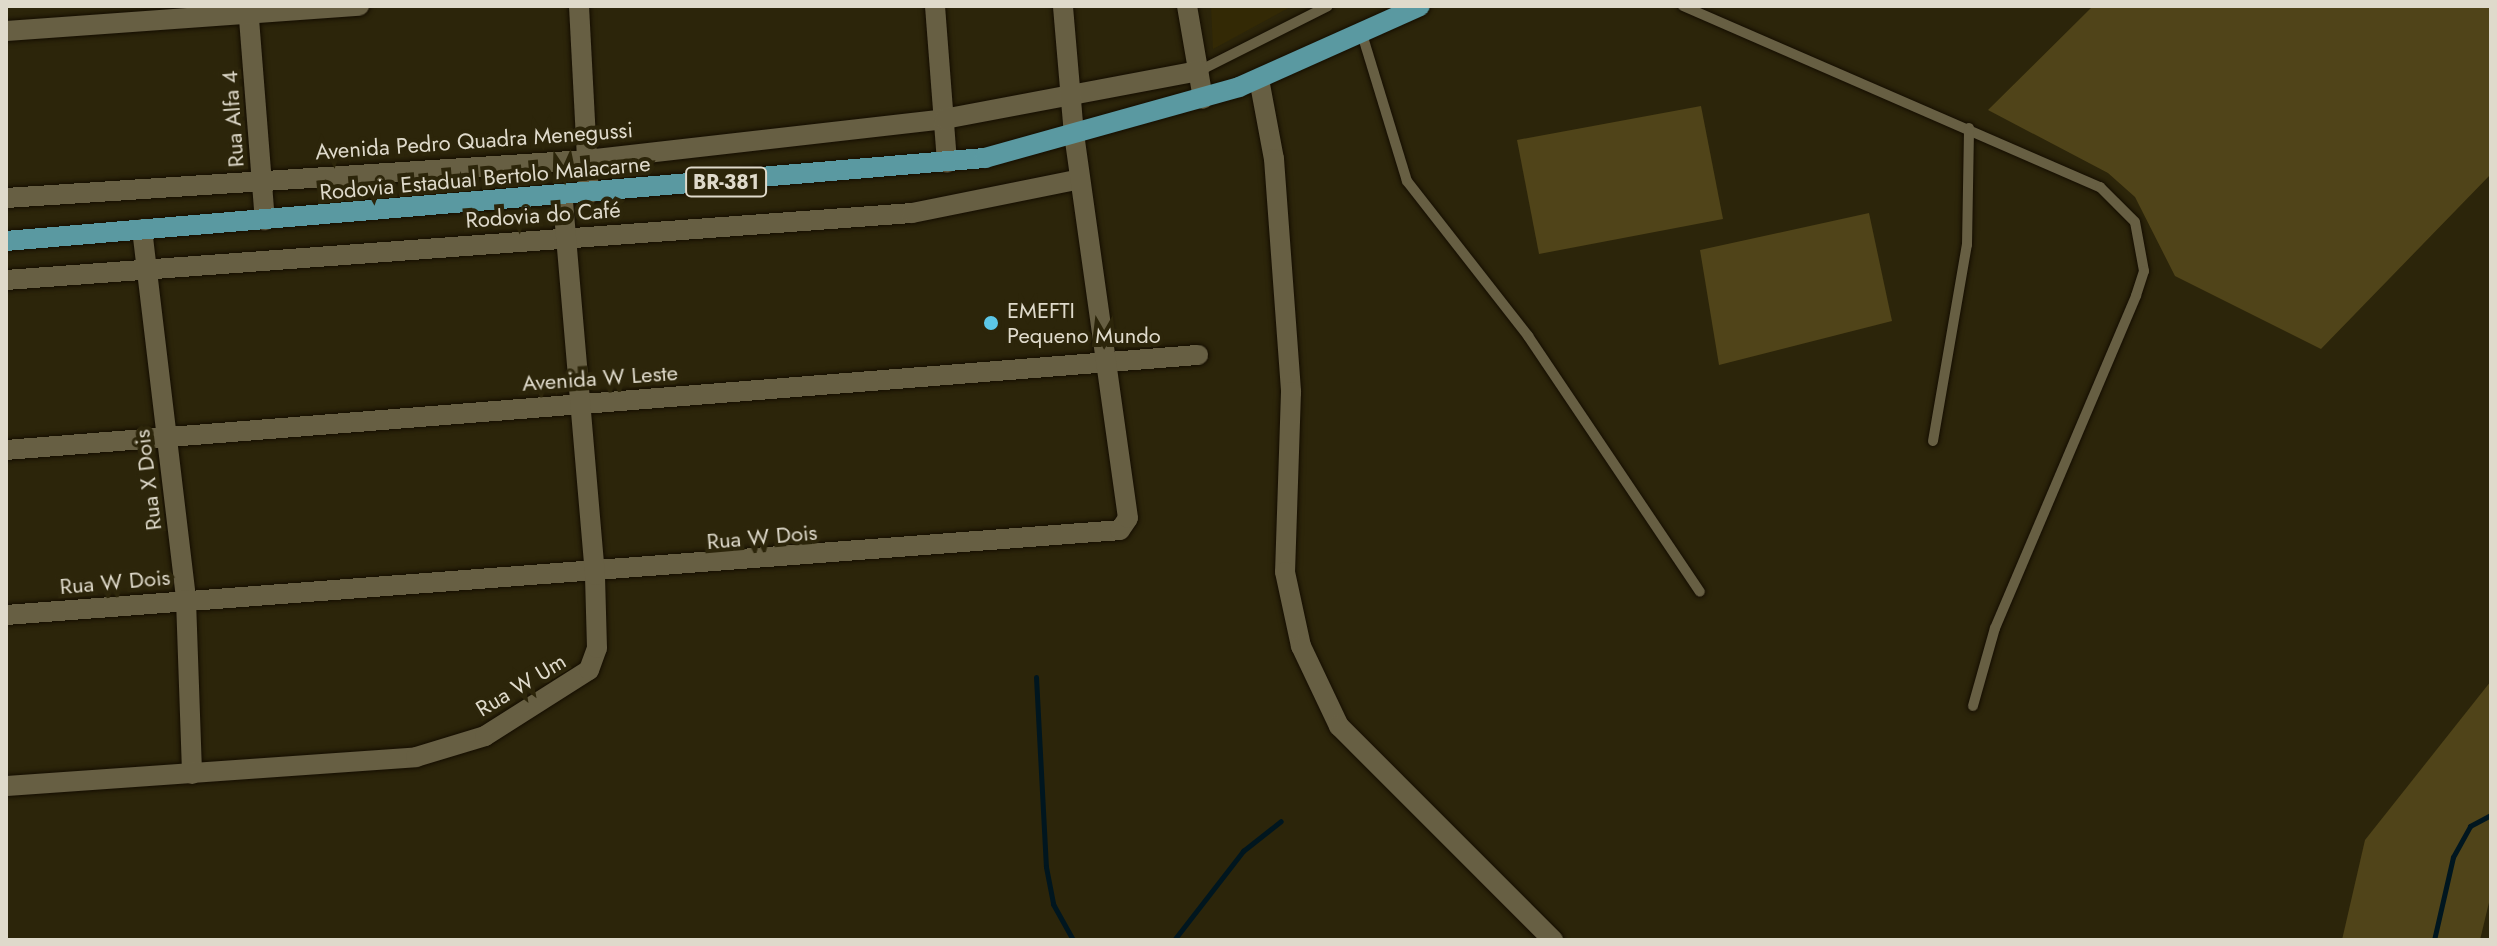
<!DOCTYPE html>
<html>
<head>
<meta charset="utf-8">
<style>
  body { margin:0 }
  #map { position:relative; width:2497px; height:946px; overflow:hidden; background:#2c250a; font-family:Jost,sans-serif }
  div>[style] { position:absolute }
  .built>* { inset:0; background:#332905 }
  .green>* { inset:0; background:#504419 }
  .stream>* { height:5px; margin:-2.5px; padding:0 2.5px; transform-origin:2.5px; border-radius:2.5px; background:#00161f }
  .roads { filter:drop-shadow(0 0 2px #140d00) drop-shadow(0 0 2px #140d00) }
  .lane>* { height:10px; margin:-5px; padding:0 5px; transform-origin:5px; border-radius:5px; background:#675f43 }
  .street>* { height:20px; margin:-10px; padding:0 10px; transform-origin:10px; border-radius:10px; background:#675f43 }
  .primary>* { height:20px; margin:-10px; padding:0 10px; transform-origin:10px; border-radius:10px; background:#5a99a1 }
  .dots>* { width:22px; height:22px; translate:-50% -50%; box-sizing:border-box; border:4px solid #2c250a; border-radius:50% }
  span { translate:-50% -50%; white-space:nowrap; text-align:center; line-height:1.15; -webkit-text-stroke:8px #2c250a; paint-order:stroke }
  .shield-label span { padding:2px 6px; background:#2c250a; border:2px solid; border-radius:6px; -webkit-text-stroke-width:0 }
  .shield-label { font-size:20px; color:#dfdacb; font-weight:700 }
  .street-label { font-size:22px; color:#dfdacb }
  .poi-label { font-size:22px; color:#dfdacb }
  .left { translate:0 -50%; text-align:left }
  .frame { position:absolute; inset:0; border:8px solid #dfdacb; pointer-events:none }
</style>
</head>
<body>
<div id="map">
  <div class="built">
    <i style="clip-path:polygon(1211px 6px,1292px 6px,1213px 49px)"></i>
  </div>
  <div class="green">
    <i style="clip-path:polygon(2093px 6px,2491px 6px,2491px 174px,2321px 349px,2175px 276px,2135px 197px,2108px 173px,1988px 110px)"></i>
    <i style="clip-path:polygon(1701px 106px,1723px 219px,1539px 254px,1517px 140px)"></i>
    <i style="clip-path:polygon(1869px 213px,1892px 321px,1719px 365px,1700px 250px)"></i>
    <i style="clip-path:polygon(2491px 681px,2491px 894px,2480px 940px,2342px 940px,2365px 840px)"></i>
  </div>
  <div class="stream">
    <i style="left:1036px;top:677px;width:190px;rotate:87deg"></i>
    <i style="left:1046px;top:867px;width:38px;rotate:79deg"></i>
    <i style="left:1053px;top:904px;width:41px;rotate:60.9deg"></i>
    <i style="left:1174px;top:940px;width:113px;rotate:-52.2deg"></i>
    <i style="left:1243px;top:851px;width:48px;rotate:-38.3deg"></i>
    <i style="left:2434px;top:940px;width:85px;rotate:-77.1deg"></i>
    <i style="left:2453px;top:857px;width:35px;rotate:-61deg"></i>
    <i style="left:2470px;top:826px;width:24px;rotate:-28deg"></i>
  </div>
  <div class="roads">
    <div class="lane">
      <i style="left:1683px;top:6px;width:455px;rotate:23.5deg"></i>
      <i style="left:2100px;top:187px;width:49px;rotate:45deg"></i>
      <i style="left:2135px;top:222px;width:50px;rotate:79.6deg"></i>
      <i style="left:2144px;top:271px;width:26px;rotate:108deg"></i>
      <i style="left:2136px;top:296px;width:361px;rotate:113deg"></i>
      <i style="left:1995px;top:628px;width:81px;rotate:105.8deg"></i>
      <i style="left:1362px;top:34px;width:154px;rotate:73deg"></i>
      <i style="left:1407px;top:181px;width:197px;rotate:52deg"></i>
      <i style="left:1528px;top:336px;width:308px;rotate:56.1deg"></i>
      <i style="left:1199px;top:71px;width:144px;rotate:-26.7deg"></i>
      <i style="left:1933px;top:441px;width:199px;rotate:-80.2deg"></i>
      <i style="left:1967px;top:245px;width:117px;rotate:-89deg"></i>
    </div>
    <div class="street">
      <i style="left:248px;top:6px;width:215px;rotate:85.5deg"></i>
      <i style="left:579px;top:6px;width:188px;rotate:87deg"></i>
      <i style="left:935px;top:6px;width:157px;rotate:85.6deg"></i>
      <i style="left:1187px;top:6px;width:94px;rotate:80.2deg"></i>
      <i style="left:6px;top:31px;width:354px;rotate:-4.1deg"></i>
      <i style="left:1259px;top:79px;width:81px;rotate:79.4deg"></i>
      <i style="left:1274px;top:159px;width:234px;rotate:85.8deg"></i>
      <i style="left:1291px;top:392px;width:180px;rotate:91.9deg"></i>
      <i style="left:1285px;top:572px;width:76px;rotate:77.8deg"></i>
      <i style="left:1301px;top:646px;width:89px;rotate:64.6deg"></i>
      <i style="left:1339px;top:726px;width:303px;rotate:45deg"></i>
      <i style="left:6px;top:198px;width:581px;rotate:-3.75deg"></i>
      <i style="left:586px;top:160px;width:360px;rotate:-6.5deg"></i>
      <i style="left:944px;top:119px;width:259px;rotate:-10.7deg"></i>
      <i style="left:142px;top:229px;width:374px;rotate:83.2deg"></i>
      <i style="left:186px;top:600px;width:174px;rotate:88deg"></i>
      <i style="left:6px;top:280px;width:908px;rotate:-4.23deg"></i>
      <i style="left:912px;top:213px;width:171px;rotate:-11.4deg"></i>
      <i style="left:6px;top:450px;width:1196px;rotate:-4.56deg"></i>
      <i style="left:6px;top:615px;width:1117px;rotate:-4.36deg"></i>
      <i style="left:1120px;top:530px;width:14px;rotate:-56deg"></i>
      <i style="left:1128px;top:518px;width:387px;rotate:-98deg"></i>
      <i style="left:1074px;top:135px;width:129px;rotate:-94.9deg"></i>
      <i style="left:6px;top:786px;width:411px;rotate:-4deg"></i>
      <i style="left:416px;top:757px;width:72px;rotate:-16.9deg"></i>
      <i style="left:485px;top:736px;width:123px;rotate:-32.4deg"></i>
      <i style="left:589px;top:670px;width:23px;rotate:-70deg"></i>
      <i style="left:597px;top:648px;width:73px;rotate:-91.6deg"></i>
      <i style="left:595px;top:575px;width:378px;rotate:-94.9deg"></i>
    </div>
    <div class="primary">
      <i style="left:6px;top:241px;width:983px;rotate:-4.85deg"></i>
      <i style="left:985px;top:158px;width:264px;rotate:-15.6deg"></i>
      <i style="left:1239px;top:87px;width:198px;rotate:-24.1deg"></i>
    </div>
  </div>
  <div class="dots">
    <i style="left:991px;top:323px;background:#5cc7e7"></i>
  </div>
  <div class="shield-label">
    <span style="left:726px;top:182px">BR-381</span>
  </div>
  <div class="street-label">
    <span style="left:233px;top:119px;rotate:-94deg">Rua Alfa 4</span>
    <span style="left:474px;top:141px;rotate:-4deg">Avenida Pedro Quadra Menegussi</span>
    <span style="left:485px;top:178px;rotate:-5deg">Rodovia Estadual Bertolo Malacarne</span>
    <span style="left:543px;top:215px;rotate:-4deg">Rodovia do Café</span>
    <span style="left:600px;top:378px;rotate:-4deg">Avenida W Leste</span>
    <span style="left:148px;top:480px;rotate:-97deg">Rua X Dois</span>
    <span style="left:762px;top:537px;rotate:-5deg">Rua W Dois</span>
    <span style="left:115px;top:582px;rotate:-5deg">Rua W Dois</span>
    <span style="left:521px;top:685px;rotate:-31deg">Rua W Um</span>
  </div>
  <div class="poi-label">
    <span class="left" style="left:1007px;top:323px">EMEFTI<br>Pequeno Mundo</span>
  </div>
  <div class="frame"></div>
</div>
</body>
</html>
